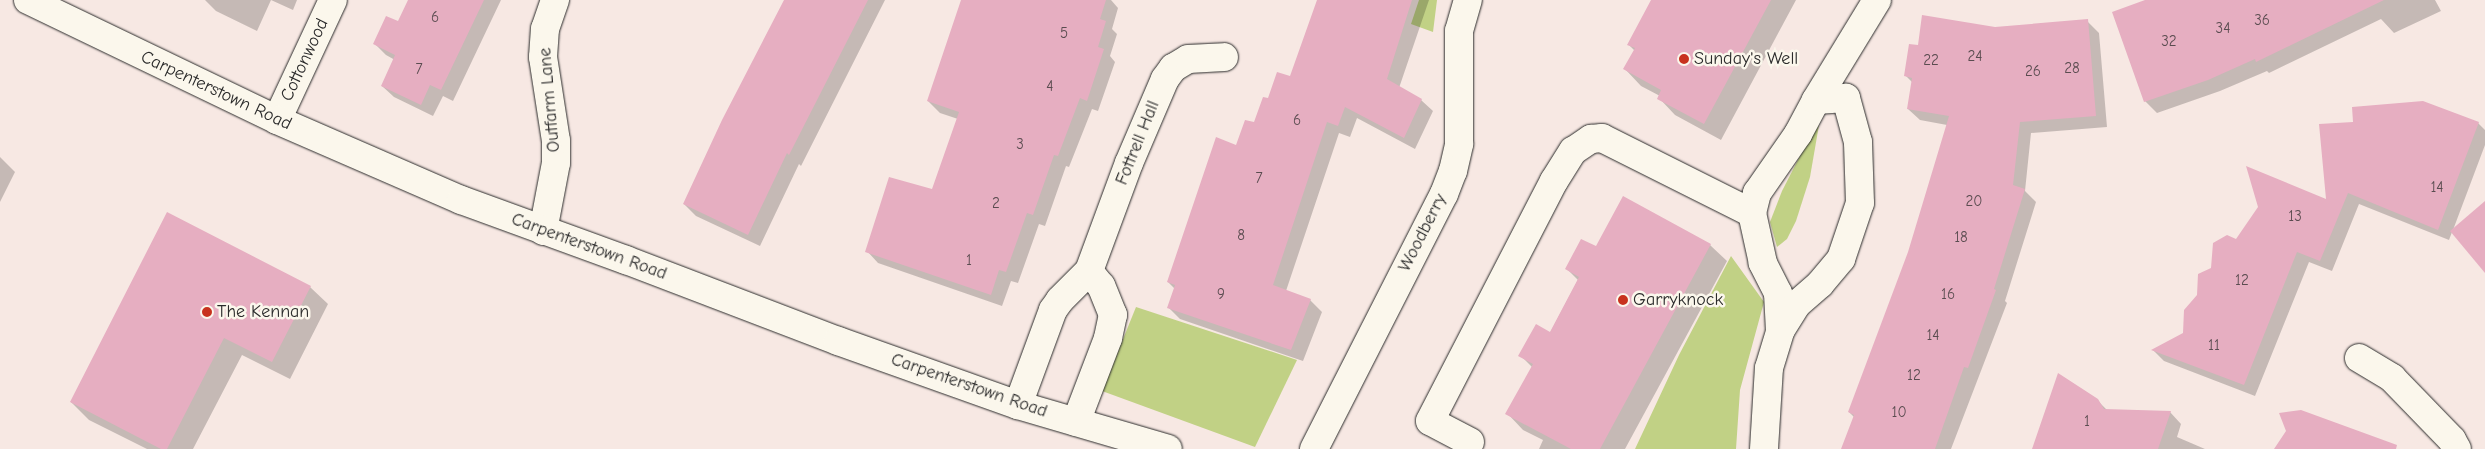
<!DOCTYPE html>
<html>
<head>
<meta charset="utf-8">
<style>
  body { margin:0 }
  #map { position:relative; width:2485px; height:449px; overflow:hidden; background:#f7e8e3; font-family:"Comic Neue",sans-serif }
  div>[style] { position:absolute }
  .green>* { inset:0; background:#c1d185 }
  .shadow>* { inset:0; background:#0003 }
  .building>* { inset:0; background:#e6aec1 }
  .roads { filter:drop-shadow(0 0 1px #2b2b2b) drop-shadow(0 0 1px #2b2b2b) }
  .minor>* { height:28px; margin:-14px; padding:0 14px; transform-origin:14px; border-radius:14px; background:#fbf7ec }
  .tertiary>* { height:28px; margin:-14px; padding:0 14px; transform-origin:14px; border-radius:14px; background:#fbf7ec }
  .dots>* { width:14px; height:14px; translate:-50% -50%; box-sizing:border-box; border:2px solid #fbf7ec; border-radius:50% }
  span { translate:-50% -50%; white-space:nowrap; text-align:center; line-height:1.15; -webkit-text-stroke:5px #fbf7ec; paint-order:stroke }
  .number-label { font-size:15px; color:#5a4c50 }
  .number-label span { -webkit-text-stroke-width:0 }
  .poi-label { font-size:18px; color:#2b2b2b }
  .left { translate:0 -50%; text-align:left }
  .street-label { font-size:18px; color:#2b2b2b }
</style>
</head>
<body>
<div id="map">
  <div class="green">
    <i style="clip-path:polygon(1419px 0,1437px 0,1433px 32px,1411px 24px)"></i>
    <i style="clip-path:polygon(1819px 125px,1810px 177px,1796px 221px,1787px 239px,1777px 247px,1770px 222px,1782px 191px,1802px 152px)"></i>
    <i style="clip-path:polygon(1731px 256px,1764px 302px,1740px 390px,1736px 449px,1635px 449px,1679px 355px)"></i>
    <i style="clip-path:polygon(1136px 307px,1297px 360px,1255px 447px,1102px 391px)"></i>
  </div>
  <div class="shadow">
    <i style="clip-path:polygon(205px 0,297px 0,293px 10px,271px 0,257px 31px,216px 11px)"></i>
    <i style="clip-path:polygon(409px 0,501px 0,453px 101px,443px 96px,433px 116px,394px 97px,382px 86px,395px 60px,386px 55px,374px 43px,398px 23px)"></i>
    <i style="clip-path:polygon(785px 0,885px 0,801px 166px,799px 164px,760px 246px,696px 216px,684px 204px)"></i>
    <i style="clip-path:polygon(1026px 0,1111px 0,1118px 8px,1112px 29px,1117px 34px,1110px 56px,1115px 62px,1098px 111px,1092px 109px,1069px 167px,1066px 166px,1045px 226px,1039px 224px,1018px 283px,1011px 281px,1002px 306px,878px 263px,867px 251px,933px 190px,958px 119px,940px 113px,928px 101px)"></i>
    <i style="clip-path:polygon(1319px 0,1429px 0,1399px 88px,1421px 100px,1433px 111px,1415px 149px,1357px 118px,1350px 137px,1339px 133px,1286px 291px,1310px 300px,1322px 312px,1303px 361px,1180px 319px,1169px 308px,1175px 289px,1168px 282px,1237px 146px,1255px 124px,1269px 100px,1291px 78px)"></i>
    <i style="clip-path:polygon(1653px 0,1796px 0,1721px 140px,1675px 115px,1659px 98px,1660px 96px,1641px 86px,1625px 69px,1635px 51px,1629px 45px)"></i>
    <i style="clip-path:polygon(2150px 0,2435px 0,2441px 11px,2394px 33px,2381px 19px,2269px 73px,2267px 71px,2220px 91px,2157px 113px,2145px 101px)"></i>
    <i style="clip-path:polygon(2087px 21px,2099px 33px,2107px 127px,2031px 133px,2025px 191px,2036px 202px,2005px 301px,2007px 303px,1951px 449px,1843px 449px,1854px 417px,1849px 412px,1910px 253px,1947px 125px,1920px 120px,1908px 109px,1913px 83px,1906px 76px,1919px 46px,1995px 28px)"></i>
    <i style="clip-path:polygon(2478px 123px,2485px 130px,2485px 145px,2453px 230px,2485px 203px,2485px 269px,2452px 232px,2449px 240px,2359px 204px,2332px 271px,2309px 262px,2255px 396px,2164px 361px,2153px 350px,2184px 334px,2198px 295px,2212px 269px,2237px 240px,2328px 201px)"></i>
    <i style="clip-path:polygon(0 157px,15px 172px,0 202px)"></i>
    <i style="clip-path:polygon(1710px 245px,1727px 261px,1625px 449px,1539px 449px,1543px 440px,1523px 430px,1507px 413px,1532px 367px,1520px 355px,1550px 333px,1578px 280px,1567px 269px,1596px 248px)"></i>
    <i style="clip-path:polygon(310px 287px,328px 304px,290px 379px,242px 355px,193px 449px,147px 449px,89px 420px,71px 402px)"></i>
    <i style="clip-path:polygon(2097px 400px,2107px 410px,2170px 412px,2181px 424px,2177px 437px,2205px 449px,2033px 449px)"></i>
  </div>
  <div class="building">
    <i style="clip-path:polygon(408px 0,484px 0,441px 90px,430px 85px,421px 105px,381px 86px,395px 55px,373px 44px,386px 16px,398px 21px)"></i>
    <i style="clip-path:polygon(784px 0,868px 0,789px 155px,787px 153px,748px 235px,683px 204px,722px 120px)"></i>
    <i style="clip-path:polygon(961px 0,1106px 0,1100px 19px,1106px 21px,1098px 47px,1104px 49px,1087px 101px,1080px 98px,1058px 156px,1054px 155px,1033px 215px,1027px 213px,1006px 272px,999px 270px,991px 295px,865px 252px,889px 177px,932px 189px,959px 112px,927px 101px)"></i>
    <i style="clip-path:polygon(1317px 0,1412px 0,1387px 79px,1422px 99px,1404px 138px,1345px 107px,1338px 126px,1327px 122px,1273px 285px,1311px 299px,1291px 350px,1167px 308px,1175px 285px,1167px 282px,1216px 137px,1236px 145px,1245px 120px,1254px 122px,1263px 97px,1268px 98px,1277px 72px,1290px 76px)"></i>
    <i style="clip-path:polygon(1651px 0,1771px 0,1704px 124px,1657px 99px,1661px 90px,1623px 69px,1635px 48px,1627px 45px)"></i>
    <i style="clip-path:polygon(2145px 0,2384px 0,2256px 62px,2255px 59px,2208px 80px,2144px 102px,2112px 12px)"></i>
    <i style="clip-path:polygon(1922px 15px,1995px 27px,2088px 19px,2096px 116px,2020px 122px,2013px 185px,2025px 189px,1994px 289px,1996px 290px,1968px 368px,1964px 367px,1935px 449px,1841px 449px,1854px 415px,1848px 412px,1908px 252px,1949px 116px,1907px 109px,1912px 78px,1904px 76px,1909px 44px,1918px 45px)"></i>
    <i style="clip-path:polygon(2423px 101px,2479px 122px,2438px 230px,2348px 193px,2320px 261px,2297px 252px,2244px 385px,2151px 350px,2183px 333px,2184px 310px,2197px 295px,2198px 274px,2211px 268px,2213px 243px,2227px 235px,2236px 239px,2258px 207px,2246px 166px,2326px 199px,2319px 124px,2353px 122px,2352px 107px)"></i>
    <i style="clip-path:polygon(1623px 196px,1711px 244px,1600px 449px,1571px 449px,1505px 414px,1533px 364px,1518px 356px,1536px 324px,1550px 332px,1579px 277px,1565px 269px,1581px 239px,1596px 246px)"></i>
    <i style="clip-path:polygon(2485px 201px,2485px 273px,2450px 231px)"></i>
    <i style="clip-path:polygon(167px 212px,311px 286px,272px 362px,224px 338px,167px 449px,161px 449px,70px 402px)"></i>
    <i style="clip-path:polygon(2058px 373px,2098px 399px,2104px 409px,2171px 411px,2158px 449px,2032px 449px)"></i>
    <i style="clip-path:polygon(2301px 410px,2397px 445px,2396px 449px,2274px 449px,2286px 431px,2279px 413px)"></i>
  </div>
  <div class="roads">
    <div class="minor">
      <i style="left:277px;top:120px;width:132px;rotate:-65deg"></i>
      <i style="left:543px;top:231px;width:69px;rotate:-79.2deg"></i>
      <i style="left:556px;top:163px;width:22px;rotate:-90deg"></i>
      <i style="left:556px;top:141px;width:85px;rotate:-98.8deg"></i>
      <i style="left:543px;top:57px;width:28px;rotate:-86deg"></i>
      <i style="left:545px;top:29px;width:31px;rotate:-71deg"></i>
      <i style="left:1780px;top:331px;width:38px;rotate:-93deg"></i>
      <i style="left:1778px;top:293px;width:34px;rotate:-117deg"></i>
      <i style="left:1763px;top:263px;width:51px;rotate:-102.4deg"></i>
      <i style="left:1752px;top:213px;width:21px;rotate:-76deg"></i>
      <i style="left:1757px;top:193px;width:72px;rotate:-55.2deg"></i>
      <i style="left:1798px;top:134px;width:38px;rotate:-62deg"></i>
      <i style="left:1816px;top:100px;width:117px;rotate:-58.6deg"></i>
      <i style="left:2359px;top:358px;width:39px;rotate:31deg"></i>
      <i style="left:2392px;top:378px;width:86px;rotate:45.9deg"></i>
      <i style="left:2452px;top:440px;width:10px;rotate:61deg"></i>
      <i style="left:1018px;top:405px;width:101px;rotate:-69.8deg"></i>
      <i style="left:1053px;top:310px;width:12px;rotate:-55deg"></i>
      <i style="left:1060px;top:300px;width:41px;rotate:-45deg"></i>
      <i style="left:1089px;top:271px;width:115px;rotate:-69.7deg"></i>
      <i style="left:1129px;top:163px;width:91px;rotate:-66.8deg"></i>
      <i style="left:1165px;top:79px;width:14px;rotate:-54deg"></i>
      <i style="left:1173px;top:68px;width:17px;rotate:-31deg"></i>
      <i style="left:1188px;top:59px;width:36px;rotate:-3deg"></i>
      <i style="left:1076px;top:422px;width:90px;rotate:-69.1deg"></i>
      <i style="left:1108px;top:338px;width:24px;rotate:-78deg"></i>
      <i style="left:1113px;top:315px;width:31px;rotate:-112deg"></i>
      <i style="left:1101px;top:286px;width:19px;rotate:-129deg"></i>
      <i style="left:1470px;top:442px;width:45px;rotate:-152.3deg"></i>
      <i style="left:1430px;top:421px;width:270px;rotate:-62.7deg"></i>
      <i style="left:1554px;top:181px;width:36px;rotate:-58deg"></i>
      <i style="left:1573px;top:151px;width:22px;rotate:-34deg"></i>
      <i style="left:1591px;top:139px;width:11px;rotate:-5deg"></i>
      <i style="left:1602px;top:138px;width:168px;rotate:26.6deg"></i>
      <i style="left:1314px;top:449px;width:286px;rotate:-63deg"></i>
      <i style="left:1444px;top:194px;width:25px;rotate:-69deg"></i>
      <i style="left:1453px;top:171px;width:28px;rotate:-77deg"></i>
      <i style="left:1459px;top:144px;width:113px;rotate:-90deg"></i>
      <i style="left:1459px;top:31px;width:32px;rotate:-74deg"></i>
      <i style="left:1764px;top:449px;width:81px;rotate:-86.5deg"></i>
      <i style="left:1769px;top:368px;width:39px;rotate:-73deg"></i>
      <i style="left:1780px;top:331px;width:31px;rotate:-58deg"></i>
      <i style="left:1796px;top:305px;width:32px;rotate:-41deg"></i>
      <i style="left:1820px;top:284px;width:33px;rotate:-50deg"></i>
      <i style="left:1841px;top:259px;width:59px;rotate:-71.3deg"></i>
      <i style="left:1860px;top:203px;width:61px;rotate:-91.9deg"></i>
      <i style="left:1858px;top:142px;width:46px;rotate:-105.3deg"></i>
      <i style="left:1846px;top:98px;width:30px;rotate:176deg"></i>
    </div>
    <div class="tertiary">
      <i style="left:28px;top:0;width:276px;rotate:25.7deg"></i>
      <i style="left:277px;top:120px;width:201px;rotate:23.5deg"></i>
      <i style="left:461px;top:200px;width:176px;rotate:20deg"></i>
      <i style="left:626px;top:260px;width:227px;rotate:20.9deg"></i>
      <i style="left:838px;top:341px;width:191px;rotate:19.6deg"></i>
      <i style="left:1018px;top:405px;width:156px;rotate:16.3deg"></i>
    </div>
  </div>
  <div class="dots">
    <i style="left:1684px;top:59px;background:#c8321e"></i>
    <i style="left:1623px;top:300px;background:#c8321e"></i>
    <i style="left:207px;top:312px;background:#c8321e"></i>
  </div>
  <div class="number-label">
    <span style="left:435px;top:18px">6</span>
    <span style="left:2262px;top:21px">36</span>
    <span style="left:2223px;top:29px">34</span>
    <span style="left:1064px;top:34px">5</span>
    <span style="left:2169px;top:42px">32</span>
    <span style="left:1975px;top:57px">24</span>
    <span style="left:1931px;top:61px">22</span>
    <span style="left:2072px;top:69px">28</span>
    <span style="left:419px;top:70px">7</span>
    <span style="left:2033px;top:72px">26</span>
    <span style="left:1050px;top:87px">4</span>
    <span style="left:1297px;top:121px">6</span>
    <span style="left:1020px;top:145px">3</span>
    <span style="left:1259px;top:179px">7</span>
    <span style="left:2437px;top:188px">14</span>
    <span style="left:1974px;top:202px">20</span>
    <span style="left:996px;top:204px">2</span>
    <span style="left:2295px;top:217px">13</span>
    <span style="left:1241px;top:236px">8</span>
    <span style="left:1961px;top:238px">18</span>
    <span style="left:969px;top:261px">1</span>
    <span style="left:2242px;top:281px">12</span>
    <span style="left:1221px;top:295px">9</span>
    <span style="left:1948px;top:295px">16</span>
    <span style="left:1933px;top:336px">14</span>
    <span style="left:2214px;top:346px">11</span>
    <span style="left:1914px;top:376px">12</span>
    <span style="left:1899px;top:413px">10</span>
    <span style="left:2087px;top:422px">1</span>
  </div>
  <div class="poi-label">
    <span class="left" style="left:1694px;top:59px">Sunday's Well</span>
    <span class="left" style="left:1633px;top:300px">Garryknock</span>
    <span class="left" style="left:217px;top:312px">The Kennan</span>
  </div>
  <div class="street-label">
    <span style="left:305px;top:60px;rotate:-65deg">Cottonwood</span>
    <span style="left:216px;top:91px;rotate:25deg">Carpenterstown Road</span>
    <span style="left:550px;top:100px;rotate:-95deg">Outfarm Lane</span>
    <span style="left:1138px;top:143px;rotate:-68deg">Fottrell Hall</span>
    <span style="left:1423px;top:233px;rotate:-63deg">Woodberry</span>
    <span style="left:589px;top:247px;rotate:20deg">Carpenterstown Road</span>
    <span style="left:969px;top:386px;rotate:19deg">Carpenterstown Road</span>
  </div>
</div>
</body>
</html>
